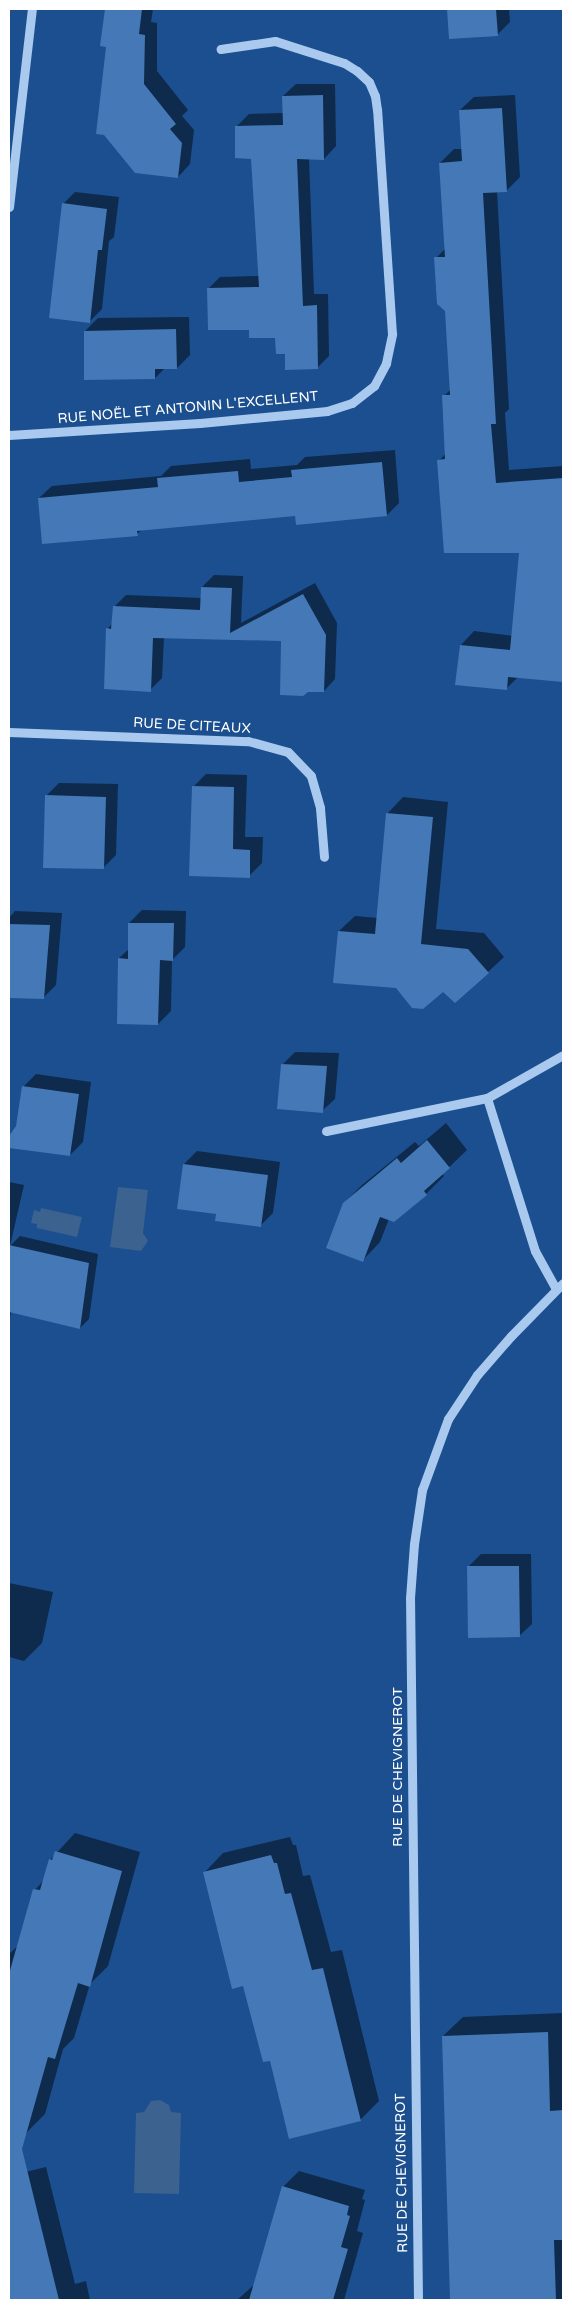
<!DOCTYPE html>
<html>
<head>
<meta charset="utf-8">
<style>
  body { margin:0 }
  #map { position:relative; width:572px; height:2309px; overflow:hidden; background:#1b4f8f; font-family:"Varela Round",sans-serif }
  div>[style] { position:absolute }
  .water>* { inset:0; background:#3c6290 }
  .shadow>* { inset:0; background:#0007 }
  .building>* { inset:0; background:#4478b7 }
  .minor>* { height:9px; margin:-4.5px; padding:0 4.5px; transform-origin:4.5px; border-radius:4.5px; background:#a9c9ee }
  span { translate:-50% -50%; white-space:nowrap; text-align:center; line-height:1.15; -webkit-text-stroke:4px #1b4f8f; paint-order:stroke }
  .street-label { font-size:14px; color:#fff }
  .frame { position:absolute; inset:0; border:10px solid #fff; pointer-events:none }
</style>
</head>
<body>
<div id="map">
  <div class="water">
    <i style="clip-path:polygon(118px 1187px,148px 1190px,143px 1233px,148px 1241px,141px 1251px,110px 1247px)"></i>
    <i style="clip-path:polygon(41px 1208px,82px 1217px,77px 1237px,37px 1228px,37px 1224px,31px 1223px,34px 1210px,40px 1212px)"></i>
    <i style="clip-path:polygon(160px 2100px,169px 2105px,171px 2112px,181px 2113px,179px 2194px,134px 2193px,136px 2113px,144px 2112px,151px 2101px)"></i>
  </div>
  <div class="shadow">
    <i style="clip-path:polygon(106px 9px,153px 9px,151px 22px,157px 23px,157px 71px,188px 110px,182px 116px,194px 130px,190px 164px,178px 177px,107px 46px,102px 45px)"></i>
    <i style="clip-path:polygon(448px 9px,509px 9px,510px 22px,497px 35px,450px 38px)"></i>
    <i style="clip-path:polygon(296px 84px,335px 84px,336px 146px,324px 159px,309px 158px,314px 294px,328px 294px,329px 356px,317px 368px,286px 353px,277px 337px,251px 328px,208px 289px,220px 277px,260px 276px,252px 157px,237px 126px,249px 114px,284px 113px,283px 96px)"></i>
    <i style="clip-path:polygon(515px 95px,520px 177px,506px 191px,497px 191px,509px 409px,505px 413px,509px 470px,563px 466px,563px 680px,519px 676px,506px 689px,461px 645px,474px 631px,513px 636px,521px 552px,439px 461px,446px 453px,444px 396px,451px 389px,446px 310px,436px 258px,446px 248px,440px 163px,454px 149px,463px 149px,460px 110px,474px 97px)"></i>
    <i style="clip-path:polygon(75px 192px,119px 197px,114px 237px,109px 241px,102px 309px,90px 321px,63px 204px)"></i>
    <i style="clip-path:polygon(189px 317px,190px 355px,177px 368px,165px 368px,155px 378px,85px 331px,98px 318px)"></i>
    <i style="clip-path:polygon(395px 450px,399px 503px,387px 515px,296px 515px,143px 529px,137px 534px,39px 498px,52px 486px,161px 476px,171px 466px,250px 459px,251px 469px,297px 465px,305px 457px)"></i>
    <i style="clip-path:polygon(214px 575px,243px 576px,241px 623px,315px 583px,337px 623px,335px 679px,324px 691px,282px 640px,164px 637px,162px 678px,150px 690px,108px 628px,113px 623px,114px 607px,126px 595px,202px 598px,202px 587px)"></i>
    <i style="clip-path:polygon(206px 774px,247px 775px,245px 837px,263px 837px,262px 863px,249px 876px,193px 787px)"></i>
    <i style="clip-path:polygon(59px 783px,118px 784px,116px 855px,103px 868px,47px 795px)"></i>
    <i style="clip-path:polygon(403px 797px,448px 802px,436px 929px,484px 933px,504px 957px,488px 972px,444px 990px,396px 987px,339px 931px,355px 916px,378px 918px,388px 813px)"></i>
    <i style="clip-path:polygon(142px 910px,186px 911px,185px 947px,172px 960px,171px 1011px,158px 1024px,119px 958px,129px 949px,129px 923px)"></i>
    <i style="clip-path:polygon(15px 911px,62px 913px,56px 985px,43px 998px,9px 997px,9px 918px)"></i>
    <i style="clip-path:polygon(295px 1052px,339px 1053px,335px 1099px,322px 1111px,282px 1065px)"></i>
    <i style="clip-path:polygon(36px 1074px,91px 1082px,83px 1142px,70px 1155px,9px 1147px,9px 1138px,17px 1126px,23px 1087px)"></i>
    <i style="clip-path:polygon(446px 1123px,467px 1150px,442px 1174px,444px 1176px,426px 1194px,389px 1219px,380px 1242px,363px 1260px,344px 1203px,362px 1185px,415px 1142px,419px 1146px)"></i>
    <i style="clip-path:polygon(197px 1151px,280px 1162px,273px 1213px,260px 1226px,217px 1213px,184px 1164px)"></i>
    <i style="clip-path:polygon(9px 1182px,24px 1185px,10px 1246px,20px 1236px,98px 1254px,89px 1319px,80px 1328px,11px 1312px,9px 1324px)"></i>
    <i style="clip-path:polygon(481px 1554px,531px 1554px,532px 1624px,519px 1636px,469px 1566px)"></i>
    <i style="clip-path:polygon(9px 1583px,53px 1592px,42px 1643px,24px 1661px,9px 1657px)"></i>
    <i style="clip-path:polygon(75px 1833px,140px 1852px,108px 1966px,90px 1984px,74px 2038px,63px 2049px,45px 2114px,26px 2133px,9px 2128px,9px 1954px,19px 1945px,35px 1890px,44px 1880px,50px 1860px)"></i>
    <i style="clip-path:polygon(290px 1837px,293px 1845px,296px 1845px,303px 1876px,310px 1875px,331px 1952px,342px 1950px,379px 2101px,360px 2120px,271px 2059px,205px 1872px,223px 1853px)"></i>
    <i style="clip-path:polygon(563px 2013px,563px 2300px,451px 2300px,443px 2036px,463px 2017px)"></i>
    <i style="clip-path:polygon(46px 2167px,75px 2284px,86px 2281px,90px 2300px,9px 2300px,9px 2176px)"></i>
    <i style="clip-path:polygon(299px 2171px,365px 2190px,362px 2199px,365px 2200px,357px 2231px,363px 2233px,344px 2300px,237px 2300px,255px 2284px,283px 2187px)"></i>
  </div>
  <div class="building">
    <i style="clip-path:polygon(105px 9px,142px 9px,139px 34px,145px 35px,144px 84px,176px 124px,170px 129px,182px 143px,178px 178px,135px 173px,104px 135px,96px 134px,106px 47px,100px 46px)"></i>
    <i style="clip-path:polygon(447px 9px,496px 9px,498px 36px,449px 39px)"></i>
    <i style="clip-path:polygon(323px 95px,324px 160px,297px 159px,303px 306px,317px 305px,318px 369px,285px 370px,285px 354px,276px 354px,275px 338px,249px 338px,249px 330px,208px 330px,207px 288px,259px 287px,251px 159px,235px 158px,235px 126px,283px 125px,282px 96px)"></i>
    <i style="clip-path:polygon(502px 108px,507px 192px,483px 193px,496px 424px,491px 424px,496px 483px,563px 478px,563px 682px,508px 677px,507px 690px,455px 685px,460px 645px,510px 650px,519px 553px,444px 553px,437px 460px,445px 459px,442px 395px,450px 395px,445px 311px,437px 304px,434px 257px,445px 257px,439px 163px,462px 161px,459px 110px)"></i>
    <i style="clip-path:polygon(62px 203px,107px 209px,102px 250px,98px 250px,90px 323px,49px 318px)"></i>
    <i style="clip-path:polygon(176px 329px,177px 369px,155px 369px,155px 379px,84px 380px,84px 331px)"></i>
    <i style="clip-path:polygon(382px 462px,387px 516px,296px 525px,295px 516px,137px 531px,138px 536px,42px 544px,38px 498px,158px 487px,157px 478px,238px 471px,239px 482px,292px 477px,291px 470px)"></i>
    <i style="clip-path:polygon(201px 587px,232px 588px,230px 633px,303px 594px,326px 635px,324px 692px,308px 692px,303px 696px,280px 695px,281px 641px,153px 638px,151px 692px,104px 689px,106px 628px,111px 629px,113px 606px,200px 610px)"></i>
    <i style="clip-path:polygon(192px 786px,234px 787px,233px 849px,250px 850px,250px 878px,189px 876px)"></i>
    <i style="clip-path:polygon(45px 795px,106px 797px,104px 869px,43px 868px)"></i>
    <i style="clip-path:polygon(386px 813px,433px 817px,421px 944px,468px 949px,489px 973px,455px 1003px,443px 992px,423px 1009px,412px 1008px,396px 988px,333px 983px,338px 931px,375px 934px)"></i>
    <i style="clip-path:polygon(128px 923px,174px 923px,173px 961px,160px 960px,158px 1025px,117px 1024px,118px 958px,128px 959px)"></i>
    <i style="clip-path:polygon(9px 924px,50px 925px,44px 999px,9px 998px)"></i>
    <i style="clip-path:polygon(281px 1064px,327px 1066px,323px 1113px,277px 1109px)"></i>
    <i style="clip-path:polygon(22px 1086px,79px 1094px,70px 1156px,9px 1148px,9px 1136px,16px 1126px)"></i>
    <i style="clip-path:polygon(427px 1140px,450px 1168px,424px 1191px,427px 1195px,394px 1222px,380px 1217px,363px 1262px,326px 1248px,343px 1203px,397px 1158px,401px 1163px)"></i>
    <i style="clip-path:polygon(183px 1164px,268px 1175px,261px 1227px,215px 1221px,216px 1214px,177px 1209px)"></i>
    <i style="clip-path:polygon(9px 1245px,89px 1263px,80px 1329px,9px 1312px)"></i>
    <i style="clip-path:polygon(467px 1566px,519px 1566px,520px 1637px,468px 1638px)"></i>
    <i style="clip-path:polygon(55px 1851px,122px 1871px,90px 1987px,78px 1983px,55px 2059px,48px 2057px,22px 2149px,59px 2300px,9px 2300px,9px 1974px,33px 1889px,40px 1890px,49px 1859px,52px 1860px)"></i>
    <i style="clip-path:polygon(271px 1855px,274px 1863px,277px 1863px,285px 1894px,291px 1893px,312px 1970px,323px 1968px,361px 2121px,289px 2139px,270px 2061px,263px 2062px,243px 1986px,232px 1989px,203px 1872px)"></i>
    <i style="clip-path:polygon(548px 2032px,550px 2111px,563px 2110px,563px 2240px,554px 2240px,556px 2300px,450px 2300px,442px 2036px)"></i>
    <i style="clip-path:polygon(282px 2186px,349px 2206px,347px 2215px,350px 2216px,341px 2247px,348px 2249px,333px 2300px,249px 2300px)"></i>
  </div>
  <div class="minor">
    <i style="left:9px;top:207px;width:199px;rotate:-83.4deg"></i>
    <i style="left:9px;top:435px;width:191px;rotate:-3.6deg"></i>
    <i style="left:200px;top:423px;width:128px;rotate:-5.4deg"></i>
    <i style="left:327px;top:411px;width:26px;rotate:-18deg"></i>
    <i style="left:352px;top:403px;width:28px;rotate:-38deg"></i>
    <i style="left:374px;top:386px;width:26px;rotate:-62deg"></i>
    <i style="left:386px;top:363px;width:30px;rotate:-78deg"></i>
    <i style="left:392px;top:334px;width:225px;rotate:-93.8deg"></i>
    <i style="left:377px;top:110px;width:14px;rotate:-98deg"></i>
    <i style="left:375px;top:96px;width:15px;rotate:-113deg"></i>
    <i style="left:369px;top:82px;width:16px;rotate:-137deg"></i>
    <i style="left:357px;top:71px;width:15px;rotate:-148deg"></i>
    <i style="left:344px;top:63px;width:72px;rotate:-162.3deg"></i>
    <i style="left:275px;top:41px;width:55px;rotate:171.6deg"></i>
    <i style="left:9px;top:732px;width:239px;rotate:2.2deg"></i>
    <i style="left:248px;top:741px;width:41px;rotate:15.4deg"></i>
    <i style="left:288px;top:752px;width:33px;rotate:46deg"></i>
    <i style="left:311px;top:776px;width:33px;rotate:74deg"></i>
    <i style="left:320px;top:808px;width:49px;rotate:85.3deg"></i>
    <i style="left:487px;top:1098px;width:160px;rotate:72.6deg"></i>
    <i style="left:535px;top:1251px;width:43px;rotate:61.1deg"></i>
    <i style="left:326px;top:1131px;width:164px;rotate:-11.6deg"></i>
    <i style="left:487px;top:1098px;width:87px;rotate:-29.5deg"></i>
    <i style="left:418px;top:2300px;width:702px;rotate:-90.65deg"></i>
    <i style="left:410px;top:1598px;width:54px;rotate:-85.8deg"></i>
    <i style="left:414px;top:1544px;width:55px;rotate:-81.6deg"></i>
    <i style="left:422px;top:1490px;width:76px;rotate:-69.9deg"></i>
    <i style="left:448px;top:1419px;width:53px;rotate:-56.6deg"></i>
    <i style="left:477px;top:1375px;width:52px;rotate:-48.9deg"></i>
    <i style="left:511px;top:1336px;width:74px;rotate:-45.5deg"></i>
  </div>
  <div class="street-label">
    <span style="left:188px;top:408px;rotate:-5deg">RUE NOËL ET ANTONIN L'EXCELLENT</span>
    <span style="left:192px;top:726px;rotate:3deg">RUE DE CITEAUX</span>
    <span style="left:398px;top:1767px;rotate:-90deg">RUE DE CHEVIGNEROT</span>
    <span style="left:402px;top:2173px;rotate:-91deg">RUE DE CHEVIGNEROT</span>
  </div>
  <div class="frame"></div>
</div>
</body>
</html>
